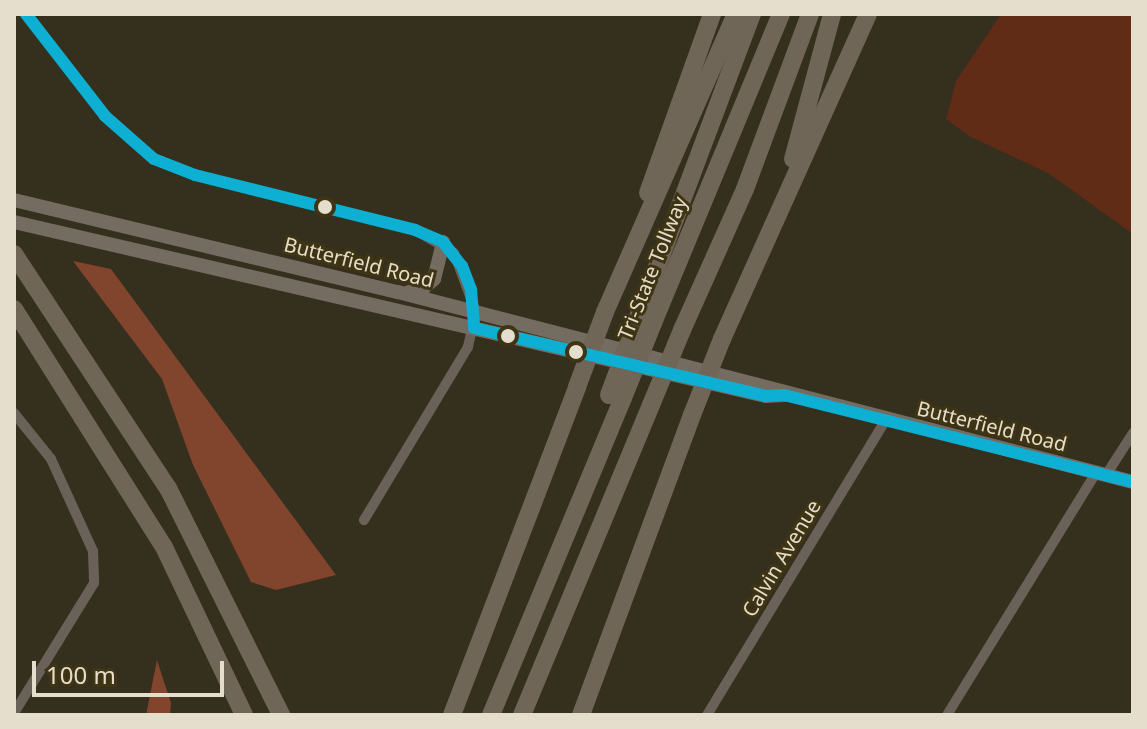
<!DOCTYPE html>
<html>
<head>
<meta charset="utf-8">
<style>
  body { margin:0 }
  #map { position:relative; width:1147px; height:729px; overflow:hidden; background:#352f1e; font-family:"Noto Sans",sans-serif }
  div>[style] { position:absolute }
  .green>* { inset:0; background:#612c16 }
  .forest>* { inset:0; background:#81452e }
  .minor>* { height:10px; margin:-5px; padding:0 5px; transform-origin:5px; border-radius:5px; background:#6a6259 }
  .secondary>* { height:14px; margin:-7px; padding:0 7px; transform-origin:7px; border-radius:7px; background:#756c61 }
  .motorway>* { height:18px; margin:-9px; padding:0 9px; transform-origin:9px; border-radius:9px; background:#706657 }
  .motorway-bridge>* { height:18px; margin:-9px; padding:0 9px; transform-origin:9px; border-radius:9px; background:#706657 }
  .bus-1>* { height:12px; margin:-6px; padding:0 6px; transform-origin:6px; border-radius:6px; background:#0dafd3 }
  .dots>* { width:22px; height:22px; translate:-50% -50%; box-sizing:border-box; border:4px solid #3f3414; border-radius:50% }
  span { translate:-50% -50%; white-space:nowrap; text-align:center; line-height:1.15; -webkit-text-stroke:6px #3f3414; paint-order:stroke }
  .street-label { font-size:20px; color:#e5decc }
  .frame { position:absolute; inset:0; border:16px solid #e5decc; pointer-events:none }
  .scale { position:absolute; left:32px; top:661px; width:192px; height:36px; box-sizing:border-box; border:4px solid #e5decc; border-top:0; padding-left:10px; font-size:24px; line-height:28px; white-space:nowrap; color:#e5decc; -webkit-text-stroke:6px #3f3414; paint-order:stroke }
</style>
</head>
<body>
<div id="map">
  <div class="green">
    <i style="clip-path:polygon(1001px 14px,1133px 14px,1133px 234px,1048px 173px,969px 136px,946px 119px,956px 81px)"></i>
  </div>
  <div class="forest">
    <i style="clip-path:polygon(73px 261px,111px 269px,336px 575px,276px 590px,251px 582px,193px 465px,162px 379px)"></i>
    <i style="clip-path:polygon(157px 660px,171px 703px,170px 715px,146px 715px)"></i>
  </div>
  <div class="minor">
    <i style="left:26px;top:14px;width:129px;rotate:52.2deg"></i>
    <i style="left:105px;top:116px;width:65px;rotate:41.3deg"></i>
    <i style="left:154px;top:159px;width:44px;rotate:21.3deg"></i>
    <i style="left:195px;top:175px;width:227px;rotate:14deg"></i>
    <i style="left:415px;top:230px;width:45px;rotate:30.5deg"></i>
    <i style="left:454px;top:253px;width:63px;rotate:69.6deg"></i>
    <i style="left:476px;top:312px;width:36px;rotate:103deg"></i>
    <i style="left:468px;top:347px;width:202px;rotate:121deg"></i>
    <i style="left:14px;top:413px;width:59px;rotate:51.2deg"></i>
    <i style="left:51px;top:459px;width:101px;rotate:65.5deg"></i>
    <i style="left:93px;top:551px;width:32px;rotate:88deg"></i>
    <i style="left:94px;top:583px;width:153px;rotate:121.6deg"></i>
    <i style="left:1106px;top:475px;width:50px;rotate:-57.3deg"></i>
    <i style="left:707px;top:715px;width:345px;rotate:-58.8deg"></i>
    <i style="left:947px;top:715px;width:284px;rotate:-58.4deg"></i>
  </div>
  <div class="secondary">
    <i style="left:14px;top:200px;width:395px;rotate:13.5deg"></i>
    <i style="left:398px;top:292px;width:759px;rotate:14.49deg"></i>
    <i style="left:14px;top:222px;width:772px;rotate:13.03deg"></i>
    <i style="left:766px;top:396px;width:18px;rotate:-3deg"></i>
    <i style="left:409px;top:292px;width:10px"></i>
    <i style="left:419px;top:292px;width:20px;rotate:-41deg"></i>
    <i style="left:434px;top:279px;width:38px;rotate:-76deg"></i>
  </div>
  <div class="motorway">
    <i style="left:793px;top:159px;width:150px;rotate:-74.9deg"></i>
    <i style="left:648px;top:193px;width:190px;rotate:-70.3deg"></i>
    <i style="left:14px;top:254px;width:280px;rotate:56.7deg"></i>
    <i style="left:168px;top:488px;width:254px;rotate:63.5deg"></i>
    <i style="left:14px;top:309px;width:281px;rotate:57.8deg"></i>
    <i style="left:164px;top:547px;width:186px;rotate:64.5deg"></i>
    <i style="left:605px;top:312px;width:326px;rotate:-66.3deg"></i>
    <i style="left:637px;top:320px;width:327px;rotate:-69.4deg"></i>
    <i style="left:653px;top:323px;width:334px;rotate:-67.5deg"></i>
    <i style="left:682px;top:330px;width:154px;rotate:-65.9deg"></i>
    <i style="left:745px;top:189px;width:187px;rotate:-69.6deg"></i>
    <i style="left:722px;top:339px;width:356px;rotate:-65.8deg"></i>
    <i style="left:452px;top:715px;width:351px;rotate:-69.1deg"></i>
    <i style="left:491px;top:715px;width:343px;rotate:-67.4deg"></i>
    <i style="left:522px;top:715px;width:336px;rotate:-67.4deg"></i>
    <i style="left:581px;top:715px;width:320px;rotate:-69.7deg"></i>
  </div>
  <div class="motorway-bridge">
    <i style="left:577px;top:387px;width:80px;rotate:-69.5deg"></i>
    <i style="left:609px;top:395px;width:80px;rotate:-69.5deg"></i>
    <i style="left:623px;top:398px;width:81px;rotate:-68.2deg"></i>
    <i style="left:651px;top:405px;width:81px;rotate:-67.5deg"></i>
    <i style="left:692px;top:415px;width:82px;rotate:-68.5deg"></i>
  </div>
  <div class="bus-1">
    <i style="left:26px;top:14px;width:129px;rotate:52.2deg"></i>
    <i style="left:105px;top:116px;width:65px;rotate:41.3deg"></i>
    <i style="left:154px;top:159px;width:44px;rotate:21.3deg"></i>
    <i style="left:195px;top:175px;width:227px;rotate:14deg"></i>
    <i style="left:415px;top:230px;width:30px;rotate:23deg"></i>
    <i style="left:443px;top:242px;width:31px;rotate:52deg"></i>
    <i style="left:462px;top:266px;width:26px;rotate:69deg"></i>
    <i style="left:471px;top:290px;width:38px;rotate:85deg"></i>
    <i style="left:474px;top:328px;width:300px;rotate:13.1deg"></i>
    <i style="left:766px;top:396px;width:18px;rotate:-3deg"></i>
    <i style="left:784px;top:395px;width:360px;rotate:14deg"></i>
  </div>
  <div class="dots">
    <i style="left:325px;top:207px;background:#e5decc"></i>
    <i style="left:508px;top:336px;background:#e5decc"></i>
    <i style="left:576px;top:352px;background:#e5decc"></i>
  </div>
  <div class="street-label">
    <span style="left:359px;top:262px;rotate:14deg">Butterfield Road</span>
    <span style="left:652px;top:268px;rotate:-68deg">Tri-State Tollway</span>
    <span style="left:992px;top:426px;rotate:14deg">Butterfield Road</span>
    <span style="left:781px;top:558px;rotate:-59deg">Calvin Avenue</span>
  </div>
  <div class="frame"></div>
  <div class="scale">100 m</div>
</div>
</body>
</html>
